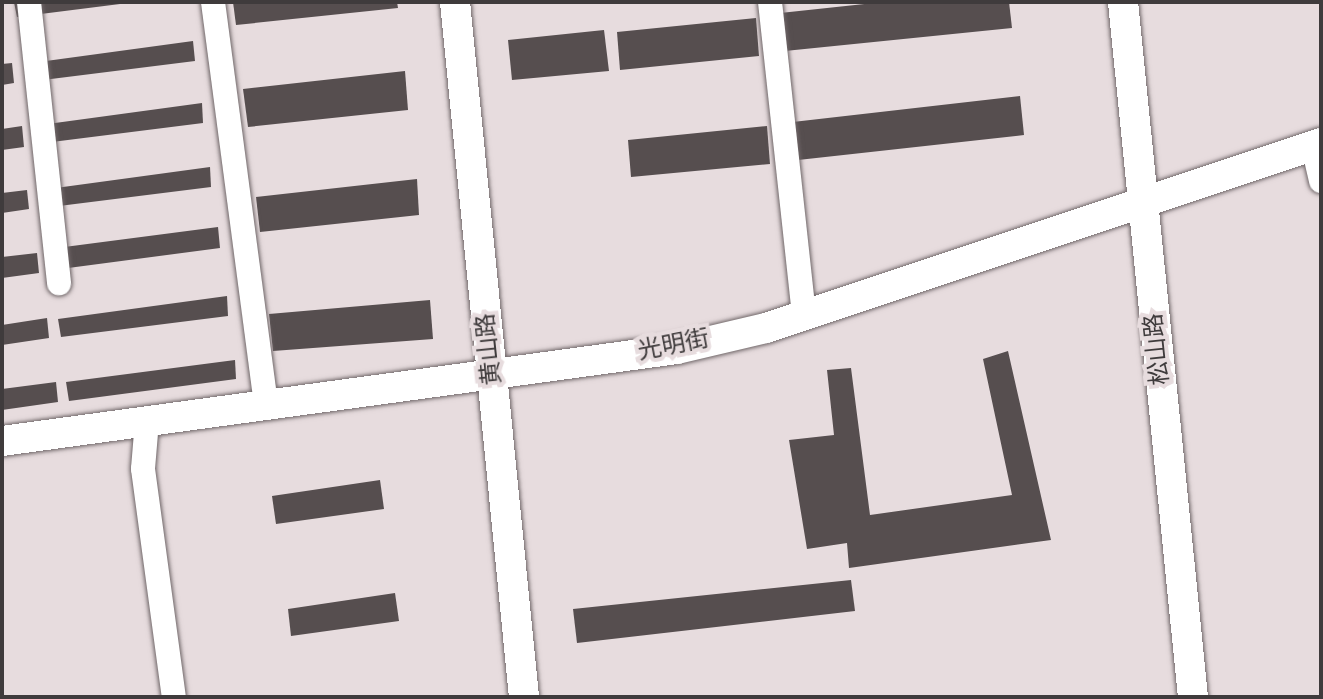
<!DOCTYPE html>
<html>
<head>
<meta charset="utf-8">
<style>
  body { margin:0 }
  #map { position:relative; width:1323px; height:699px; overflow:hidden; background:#e7dcde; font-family:Overpass,"Noto Sans SC",sans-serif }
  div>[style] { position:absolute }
  .building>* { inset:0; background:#564e4f }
  .roads { filter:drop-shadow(0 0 2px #706769) drop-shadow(0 0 2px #706769) }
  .minor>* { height:24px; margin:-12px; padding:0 12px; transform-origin:12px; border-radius:12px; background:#fff }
  .tertiary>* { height:30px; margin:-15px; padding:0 15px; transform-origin:15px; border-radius:15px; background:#fff }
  span { translate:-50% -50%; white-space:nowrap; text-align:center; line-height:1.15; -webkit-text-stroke:8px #e7dcde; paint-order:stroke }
  .street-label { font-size:24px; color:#3f3b3c }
  .frame { position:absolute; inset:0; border:4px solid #3f3b3c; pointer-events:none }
</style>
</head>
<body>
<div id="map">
  <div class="building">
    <i style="clip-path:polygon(14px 2px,120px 2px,120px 4px,17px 17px)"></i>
    <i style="clip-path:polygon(233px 2px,397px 2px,398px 8px,236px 25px)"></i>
    <i style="clip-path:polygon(883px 2px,1009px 2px,1012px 28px,775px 52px,771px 14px)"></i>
    <i style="clip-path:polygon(756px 18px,759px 56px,620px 70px,617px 32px)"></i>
    <i style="clip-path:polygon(604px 30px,609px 71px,512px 80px,508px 40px)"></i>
    <i style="clip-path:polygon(193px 41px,195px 61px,27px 82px,24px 64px)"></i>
    <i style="clip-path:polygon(12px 63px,14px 83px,2px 85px,2px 64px)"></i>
    <i style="clip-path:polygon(405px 71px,408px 110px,248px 127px,243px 89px)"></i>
    <i style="clip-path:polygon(1020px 96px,1024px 135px,789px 161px,784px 123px)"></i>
    <i style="clip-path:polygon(202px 103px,203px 123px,36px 144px,33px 126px)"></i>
    <i style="clip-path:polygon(22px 126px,24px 147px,2px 150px,2px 129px)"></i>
    <i style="clip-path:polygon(767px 126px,770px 164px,631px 177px,628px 140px)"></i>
    <i style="clip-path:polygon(210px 167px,211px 187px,43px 208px,41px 190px)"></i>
    <i style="clip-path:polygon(417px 179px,419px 215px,260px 232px,256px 197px)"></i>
    <i style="clip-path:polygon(27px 190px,29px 209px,2px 213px,2px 193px)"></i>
    <i style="clip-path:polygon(218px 227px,220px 248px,53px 270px,49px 249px)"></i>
    <i style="clip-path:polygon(37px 253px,39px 273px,2px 278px,2px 257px)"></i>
    <i style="clip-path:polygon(227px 296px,228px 316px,61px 337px,58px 319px)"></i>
    <i style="clip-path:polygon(430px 300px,433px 339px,273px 351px,269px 314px)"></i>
    <i style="clip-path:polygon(47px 318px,49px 338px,2px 345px,2px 325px)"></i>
    <i style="clip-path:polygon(1008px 351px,1051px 540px,849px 568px,847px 543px,807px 549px,789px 440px,834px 435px,827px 370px,851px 368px,870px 515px,1012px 495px,983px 359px)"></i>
    <i style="clip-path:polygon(235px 360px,236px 379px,69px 401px,66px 382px)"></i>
    <i style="clip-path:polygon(56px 382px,58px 402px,2px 410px,2px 389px)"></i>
    <i style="clip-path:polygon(380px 480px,384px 509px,276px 524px,272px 496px)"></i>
    <i style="clip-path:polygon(851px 580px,855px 611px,577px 643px,573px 609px)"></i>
    <i style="clip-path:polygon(395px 593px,399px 621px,291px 636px,288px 609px)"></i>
  </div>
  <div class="roads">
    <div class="minor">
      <i style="left:29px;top:2px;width:283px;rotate:83.9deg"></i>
      <i style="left:213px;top:2px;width:406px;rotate:82.5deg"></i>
      <i style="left:770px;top:2px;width:315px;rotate:83.8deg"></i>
      <i style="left:1313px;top:146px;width:36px;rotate:77deg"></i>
      <i style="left:147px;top:421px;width:48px;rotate:94.8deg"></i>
      <i style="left:143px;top:469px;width:230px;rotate:82.3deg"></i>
    </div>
    <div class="tertiary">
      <i style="left:455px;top:2px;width:698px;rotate:84.33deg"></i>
      <i style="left:1123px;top:2px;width:699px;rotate:84.25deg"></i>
      <i style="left:2px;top:441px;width:681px;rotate:-7.76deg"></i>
      <i style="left:677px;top:349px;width:91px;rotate:-13.3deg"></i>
      <i style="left:766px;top:328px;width:585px;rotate:-18.43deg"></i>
    </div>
  </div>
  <div class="street-label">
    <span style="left:674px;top:347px;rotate:-11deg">光明街</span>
    <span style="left:491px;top:349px;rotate:-96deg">黄山路</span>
    <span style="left:1159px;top:349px;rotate:-96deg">松山路</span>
  </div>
  <div class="frame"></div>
</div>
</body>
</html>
